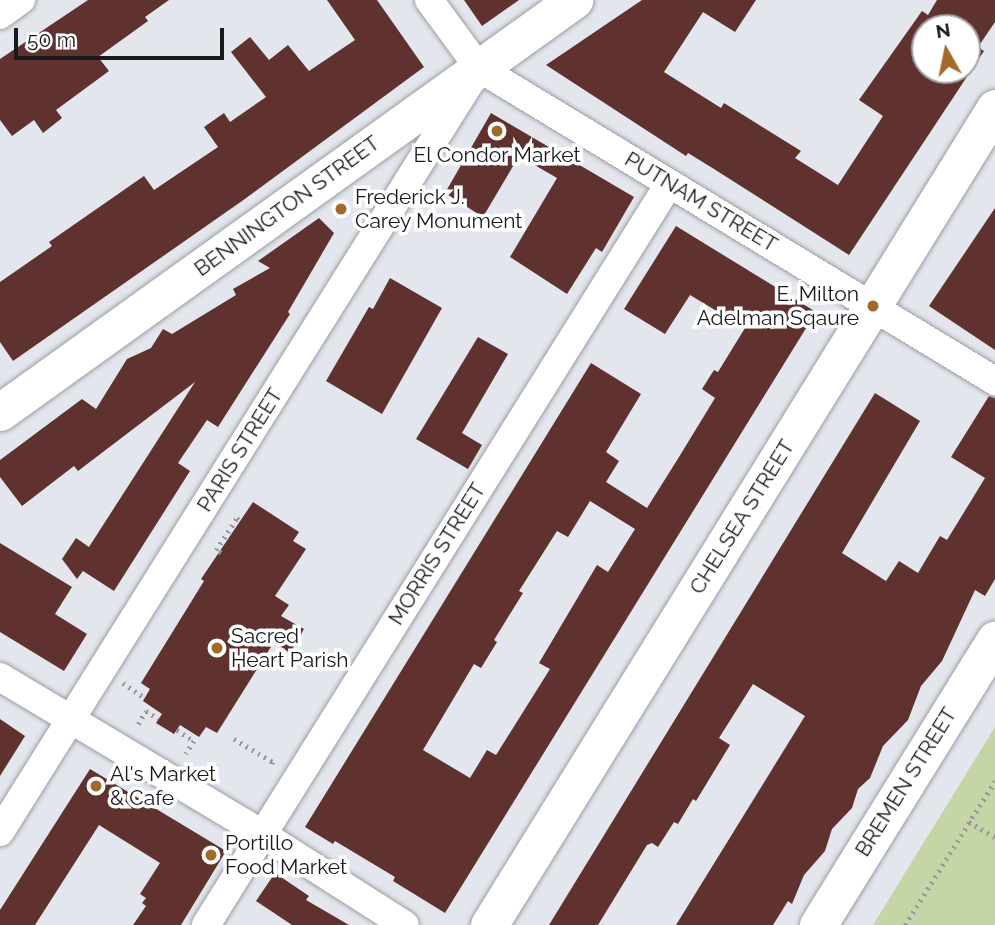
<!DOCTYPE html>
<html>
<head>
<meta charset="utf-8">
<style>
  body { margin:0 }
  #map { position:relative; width:995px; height:925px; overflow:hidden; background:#e4e6ed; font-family:Raleway,sans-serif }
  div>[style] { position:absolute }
  .green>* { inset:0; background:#c6d5a6 }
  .building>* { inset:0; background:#5f3230 }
  .path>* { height:4.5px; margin-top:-2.25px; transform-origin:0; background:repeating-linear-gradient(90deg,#95979c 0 2px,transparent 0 7px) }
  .roads { filter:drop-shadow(0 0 2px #9c9ea4) drop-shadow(0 0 2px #9c9ea4) }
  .minor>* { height:28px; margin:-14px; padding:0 14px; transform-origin:14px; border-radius:14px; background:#fff }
  .major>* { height:37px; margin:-18.5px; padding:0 18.5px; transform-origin:18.5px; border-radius:18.5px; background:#fff }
  .dots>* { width:19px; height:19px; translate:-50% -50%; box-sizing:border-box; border:4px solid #fff; border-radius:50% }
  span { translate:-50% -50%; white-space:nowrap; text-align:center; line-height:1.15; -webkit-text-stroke:7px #fff; paint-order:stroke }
  .poi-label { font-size:21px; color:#18191b }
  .left { translate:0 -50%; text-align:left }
  .right { translate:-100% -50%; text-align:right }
  .street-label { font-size:21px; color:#18191b }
  .north { position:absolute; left:911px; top:14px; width:70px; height:70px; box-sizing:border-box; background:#fff; border:2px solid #a3a3a4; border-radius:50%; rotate:351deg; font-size:19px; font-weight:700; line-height:28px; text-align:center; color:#18191b }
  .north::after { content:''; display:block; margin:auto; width:24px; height:32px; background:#a4682a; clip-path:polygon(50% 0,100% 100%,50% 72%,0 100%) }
  .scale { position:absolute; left:14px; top:28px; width:210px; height:32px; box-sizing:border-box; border:4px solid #18191b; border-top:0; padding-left:9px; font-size:21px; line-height:24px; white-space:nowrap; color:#18191b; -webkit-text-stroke:5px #fff; paint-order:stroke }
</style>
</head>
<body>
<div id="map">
  <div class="green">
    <i style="clip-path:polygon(995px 727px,995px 925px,873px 925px)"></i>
  </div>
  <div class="building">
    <i style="clip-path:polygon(88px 0,169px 0,145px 17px,148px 21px,98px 57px,109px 71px,56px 110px,62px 118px,43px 133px,34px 120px,12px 136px,0 120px,0 59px)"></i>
    <i style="clip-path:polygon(327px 0,377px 0,424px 67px,242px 201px,13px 361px,0 342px,0 282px,52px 246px,49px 242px,144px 176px,154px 190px,218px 147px,204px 127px,224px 113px,230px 122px,266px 97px,231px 52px,250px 37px,269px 60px,288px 45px,309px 71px,355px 40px)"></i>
    <i style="clip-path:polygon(464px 0,519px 0,482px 26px)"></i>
    <i style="clip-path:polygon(evenodd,642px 0,756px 0,735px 32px,703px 12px,664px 72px,721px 108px,724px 103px,801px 151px,795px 158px,838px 185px,883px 116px,859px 100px,922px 11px,928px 15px,937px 0,995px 0,995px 22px,978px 47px,984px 51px,849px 255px,714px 169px,688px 153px,686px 156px,546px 65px,642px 0,925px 28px,967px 28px,967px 70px,925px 70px,925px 28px)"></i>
    <i style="clip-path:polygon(491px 113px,634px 197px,602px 252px,596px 248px,567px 294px,510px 257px,557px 178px,519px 156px,483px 217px,445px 193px)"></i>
    <i style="clip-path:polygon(995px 208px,995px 350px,929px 306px)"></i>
    <i style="clip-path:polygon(319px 218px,334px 233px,288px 312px,290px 314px,218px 427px,207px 420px,178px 463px,190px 471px,114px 591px,83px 571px,77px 579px,62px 559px,76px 538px,89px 547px,195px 382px,78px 471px,74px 466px,22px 506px,0 477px,0 460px,82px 399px,96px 409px,127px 359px,151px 348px,163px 329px,172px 334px,236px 295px,233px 289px,270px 268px,258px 261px)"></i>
    <i style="clip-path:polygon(evenodd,676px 226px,816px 312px,445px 913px,393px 881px,395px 877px,335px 841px,333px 844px,305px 827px,591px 363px,641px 394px,606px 452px,619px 461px,606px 482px,647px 508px,679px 457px,715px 398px,702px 389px,714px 370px,718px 372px,745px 328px,690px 295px,665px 334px,624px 309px,676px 226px,590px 501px,635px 529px,608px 572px,597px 565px,539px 663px,550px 669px,496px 755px,487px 750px,470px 778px,423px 750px,474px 664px,481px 668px,497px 642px,494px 640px,523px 593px,519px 591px,557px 531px,568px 537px,590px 501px)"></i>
    <i style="clip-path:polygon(390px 278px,442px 308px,382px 414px,326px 381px,369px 307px,373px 309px)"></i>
    <i style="clip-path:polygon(478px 337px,508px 354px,462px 433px,482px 445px,468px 469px,416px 439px)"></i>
    <i style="clip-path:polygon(875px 393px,920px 421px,842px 553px,886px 581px,899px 561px,918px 573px,940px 536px,947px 540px,985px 478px,951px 457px,989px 396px,995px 398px,995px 579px,985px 596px,975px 590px,942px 661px,921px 686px,908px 720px,883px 746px,870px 778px,858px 789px,852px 808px,832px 829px,825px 851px,804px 875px,792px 904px,788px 901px,773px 925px,676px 925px,805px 716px,753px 684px,719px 738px,730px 745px,696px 801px,693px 799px,678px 824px,674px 822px,658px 847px,652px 843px,647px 845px,598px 925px,549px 925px)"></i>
    <i style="clip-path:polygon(253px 502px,299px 532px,293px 541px,306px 549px,275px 596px,289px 605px,281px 616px,304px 629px,290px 653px,274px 642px,217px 733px,206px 727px,199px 737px,180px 725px,174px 734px,156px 723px,162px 714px,143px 701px,150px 689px,141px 683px,204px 581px,201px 579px)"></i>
    <i style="clip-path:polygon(0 543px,72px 587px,55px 614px,87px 634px,64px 671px,0 632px)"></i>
    <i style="clip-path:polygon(0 719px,25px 736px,0 776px)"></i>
    <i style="clip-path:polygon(90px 769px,226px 851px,181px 925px,133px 925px,146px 906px,142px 903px,146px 898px,140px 894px,160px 863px,99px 825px,35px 925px,0 925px,0 910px)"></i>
    <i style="clip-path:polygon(275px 873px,309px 896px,306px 900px,349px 925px,292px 925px,256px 901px)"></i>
  </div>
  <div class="path">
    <i style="left:221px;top:553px;width:6px;rotate:-149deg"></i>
    <i style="left:216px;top:550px;width:38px;rotate:-57deg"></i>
    <i style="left:237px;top:518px;width:6px;rotate:45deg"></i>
    <i style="left:123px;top:683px;width:27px;rotate:34deg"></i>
    <i style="left:138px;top:724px;width:15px;rotate:-58deg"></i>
    <i style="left:146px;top:711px;width:15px;rotate:32deg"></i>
    <i style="left:177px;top:730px;width:20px;rotate:33deg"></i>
    <i style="left:194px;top:741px;width:15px;rotate:122deg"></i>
    <i style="left:234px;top:739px;width:45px;rotate:30.5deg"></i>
    <i style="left:273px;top:762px;width:4px;rotate:124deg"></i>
    <i style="left:969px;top:822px;width:30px;rotate:30deg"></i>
    <i style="left:905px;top:925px;width:170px;rotate:-58deg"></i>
  </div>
  <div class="roads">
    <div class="minor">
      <i style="left:429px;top:0;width:84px;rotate:53.7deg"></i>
      <i style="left:479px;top:68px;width:604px;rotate:31.24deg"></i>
      <i style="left:0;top:15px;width:26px;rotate:-36deg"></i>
      <i style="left:0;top:677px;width:305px;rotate:30.9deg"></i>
      <i style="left:262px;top:834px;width:169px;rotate:32.5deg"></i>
      <i style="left:0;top:832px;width:892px;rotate:-57.91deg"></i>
      <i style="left:206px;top:925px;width:874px;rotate:-58deg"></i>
    </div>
    <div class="major">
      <i style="left:0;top:412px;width:707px;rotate:-35.67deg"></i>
      <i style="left:489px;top:925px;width:961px;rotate:-58.23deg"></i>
      <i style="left:818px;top:925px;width:336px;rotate:-58.2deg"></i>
    </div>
  </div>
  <div class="dots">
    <i style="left:497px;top:131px;background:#a4682a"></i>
    <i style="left:341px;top:209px;background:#a4682a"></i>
    <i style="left:873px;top:306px;background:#a4682a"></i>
    <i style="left:217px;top:648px;background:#a4682a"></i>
    <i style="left:96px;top:786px;background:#a4682a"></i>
    <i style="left:211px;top:855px;background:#a4682a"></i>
  </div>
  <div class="poi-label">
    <span style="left:497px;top:155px">El Condor Market</span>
    <span class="left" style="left:355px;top:209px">Frederick J.<br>Carey Monument</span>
    <span class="right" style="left:859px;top:306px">E. Milton<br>Adelman Sqaure</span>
    <span class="left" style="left:231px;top:648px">Sacred<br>Heart Parish</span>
    <span class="left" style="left:110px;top:786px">Al's Market<br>&amp; Cafe</span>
    <span class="left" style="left:225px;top:855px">Portillo<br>Food Market</span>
  </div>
  <div class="street-label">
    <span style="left:701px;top:202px;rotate:31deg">PUTNAM STREET</span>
    <span style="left:287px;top:206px;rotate:-36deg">BENNINGTON STREET</span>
    <span style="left:240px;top:450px;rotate:-58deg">PARIS STREET</span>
    <span style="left:742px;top:517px;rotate:-58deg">CHELSEA STREET</span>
    <span style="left:437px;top:554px;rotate:-58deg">MORRIS STREET</span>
    <span style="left:906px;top:782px;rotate:-58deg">BREMEN STREET</span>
  </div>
  <div class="north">N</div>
  <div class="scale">50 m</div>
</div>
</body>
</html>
